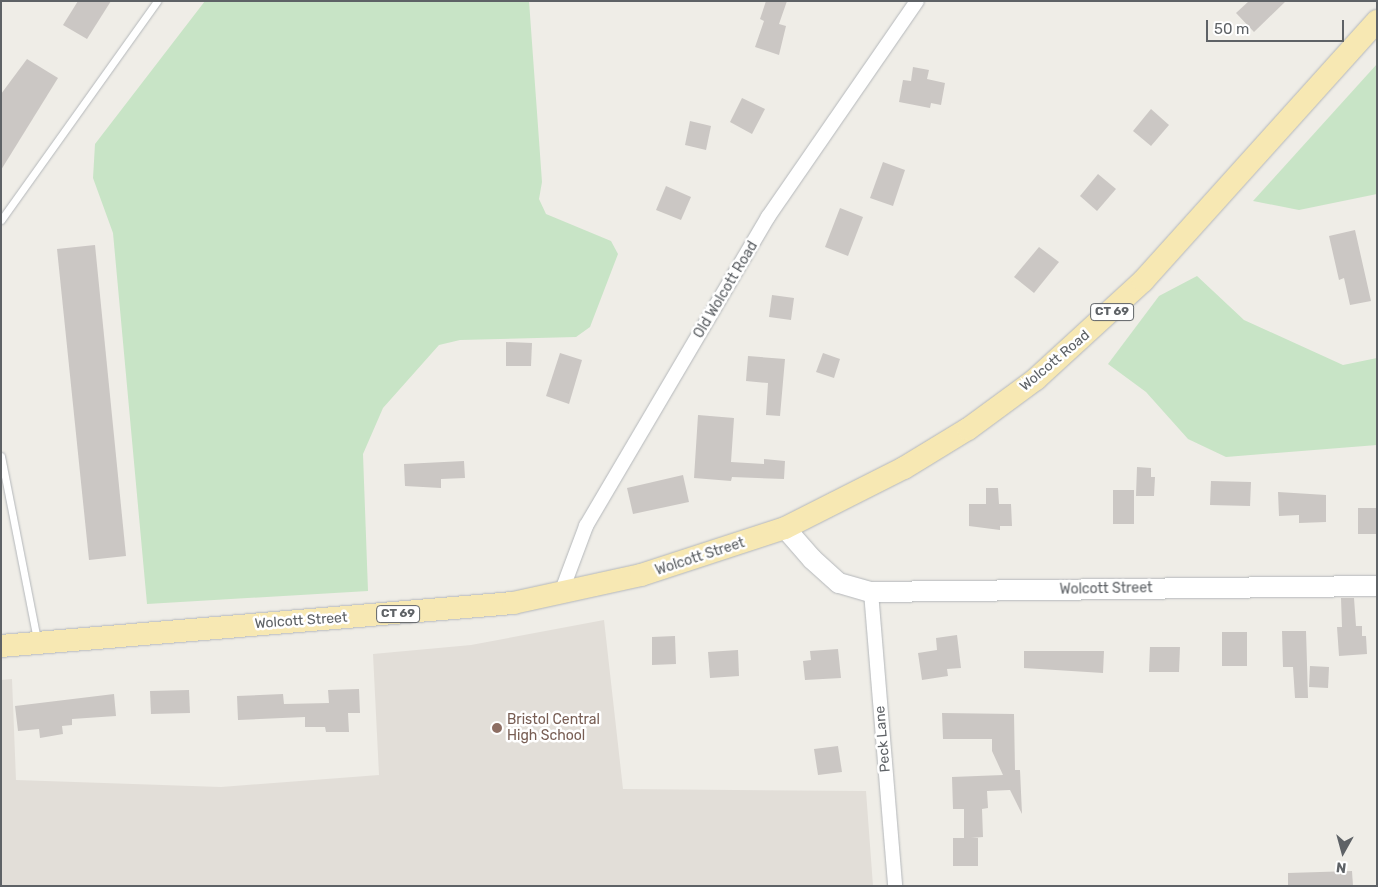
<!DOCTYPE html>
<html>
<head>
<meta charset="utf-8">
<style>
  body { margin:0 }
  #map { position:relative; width:1378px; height:887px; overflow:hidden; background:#efede7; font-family:Rubik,sans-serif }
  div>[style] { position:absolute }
  .education>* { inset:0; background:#e2ded8 }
  .green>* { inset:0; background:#c8e4c6 }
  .building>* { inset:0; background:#cbc7c4 }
  .roads { filter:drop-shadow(0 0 1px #b4b7ba) drop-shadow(0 0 1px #b4b7ba) }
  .lane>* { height:7px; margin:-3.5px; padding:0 3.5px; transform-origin:3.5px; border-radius:3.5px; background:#fff }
  .street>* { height:14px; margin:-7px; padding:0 7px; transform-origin:7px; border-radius:7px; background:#fff }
  .secondary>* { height:20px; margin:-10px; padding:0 10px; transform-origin:10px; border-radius:10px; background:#fff }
  .primary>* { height:22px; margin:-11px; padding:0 11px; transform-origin:11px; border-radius:11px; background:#f7e8b3 }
  .dots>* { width:14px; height:14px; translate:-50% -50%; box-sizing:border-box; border:2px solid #fff; border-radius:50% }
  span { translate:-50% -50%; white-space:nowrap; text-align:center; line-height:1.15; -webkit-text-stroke:5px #fff; paint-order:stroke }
  .shield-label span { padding:1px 4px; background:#fff; border:1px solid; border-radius:4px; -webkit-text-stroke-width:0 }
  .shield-label { font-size:12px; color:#5e6266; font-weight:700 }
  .street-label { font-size:14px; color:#5e6266 }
  .education-label { font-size:14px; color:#785e54 }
  .left { translate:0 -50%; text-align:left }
  .frame { position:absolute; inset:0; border:2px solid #5e6266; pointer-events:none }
  .north { position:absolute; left:1318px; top:827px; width:50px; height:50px; -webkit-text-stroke:4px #fff; paint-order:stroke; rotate:187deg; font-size:14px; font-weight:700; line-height:20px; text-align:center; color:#5e6266 }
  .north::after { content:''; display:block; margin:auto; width:18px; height:22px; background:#5e6266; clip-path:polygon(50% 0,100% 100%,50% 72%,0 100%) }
  .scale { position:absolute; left:1206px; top:20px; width:138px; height:22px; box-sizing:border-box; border:2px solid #5e6266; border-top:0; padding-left:6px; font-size:15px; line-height:18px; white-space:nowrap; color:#5e6266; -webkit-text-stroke:4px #fff; paint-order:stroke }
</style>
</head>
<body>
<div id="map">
  <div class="education">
    <i style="clip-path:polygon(604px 620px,623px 789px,866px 791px,873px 886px,1px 886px,1px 680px,12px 679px,16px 780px,221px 787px,379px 775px,373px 654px,471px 645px)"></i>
  </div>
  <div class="green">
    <i style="clip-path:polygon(205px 1px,529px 1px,542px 182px,539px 199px,546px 214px,611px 241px,618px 254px,590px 327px,576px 337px,460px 340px,439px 345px,383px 408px,363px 454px,368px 591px,147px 604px,113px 233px,93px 178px,95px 144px)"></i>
    <i style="clip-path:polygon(1377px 64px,1377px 194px,1299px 210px,1253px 201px)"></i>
    <i style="clip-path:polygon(1197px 276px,1244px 320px,1343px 365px,1377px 358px,1377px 445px,1226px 457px,1188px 439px,1146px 392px,1108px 364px,1159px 296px)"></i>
  </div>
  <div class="building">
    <i style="clip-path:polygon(78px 1px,111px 1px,87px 39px,63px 25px)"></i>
    <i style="clip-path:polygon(766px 1px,787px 1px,779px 24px,786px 26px,779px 55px,755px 47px,764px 21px,760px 19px)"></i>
    <i style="clip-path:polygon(1249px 1px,1286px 1px,1254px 32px,1236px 13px)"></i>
    <i style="clip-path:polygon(27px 59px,58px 78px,1px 170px,1px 94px)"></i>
    <i style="clip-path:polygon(913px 67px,929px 70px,927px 79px,945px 83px,941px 105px,931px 103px,930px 108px,899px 102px,903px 80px,911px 81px)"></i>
    <i style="clip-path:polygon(742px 98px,765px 109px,752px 134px,730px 122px)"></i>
    <i style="clip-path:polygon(1151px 109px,1169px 125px,1151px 146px,1133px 131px)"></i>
    <i style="clip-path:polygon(690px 121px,711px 126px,706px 150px,685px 145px)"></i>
    <i style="clip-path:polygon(883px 162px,905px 170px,893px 206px,870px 198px)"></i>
    <i style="clip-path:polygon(1098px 174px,1116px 189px,1097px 211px,1080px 196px)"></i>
    <i style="clip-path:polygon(666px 186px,691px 197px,681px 220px,656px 210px)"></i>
    <i style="clip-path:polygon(840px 208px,863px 217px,848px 256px,825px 247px)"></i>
    <i style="clip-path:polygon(1355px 230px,1371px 301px,1350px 305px,1344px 278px,1339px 280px,1329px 236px)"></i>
    <i style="clip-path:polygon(95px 245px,126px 556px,89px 560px,57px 249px)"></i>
    <i style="clip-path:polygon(1039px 247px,1059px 262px,1034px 293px,1014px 277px)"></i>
    <i style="clip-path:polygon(772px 295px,794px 298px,791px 320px,769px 317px)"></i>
    <i style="clip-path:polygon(506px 342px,532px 343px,531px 366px,506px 366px)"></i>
    <i style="clip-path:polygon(560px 353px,582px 360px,569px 404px,546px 396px)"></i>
    <i style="clip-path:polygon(823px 353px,840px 359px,834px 378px,816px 372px)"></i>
    <i style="clip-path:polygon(748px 356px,785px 359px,780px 416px,766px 415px,768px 383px,746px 381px)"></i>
    <i style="clip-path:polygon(698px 415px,734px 418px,731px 462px,764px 464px,764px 459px,785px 461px,784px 479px,732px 477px,731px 481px,694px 478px)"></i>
    <i style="clip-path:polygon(464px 461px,465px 478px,441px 479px,441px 488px,405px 486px,404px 464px)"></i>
    <i style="clip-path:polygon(1137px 467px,1151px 468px,1151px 477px,1155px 477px,1154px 496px,1136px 496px)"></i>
    <i style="clip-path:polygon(683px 475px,689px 502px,633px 514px,627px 488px)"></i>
    <i style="clip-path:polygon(1211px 481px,1251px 482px,1250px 506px,1210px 505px)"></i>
    <i style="clip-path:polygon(986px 488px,998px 488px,999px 504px,1011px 504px,1012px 526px,1000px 526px,1000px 530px,969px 526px,969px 504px,986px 504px)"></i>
    <i style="clip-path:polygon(1113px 490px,1134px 490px,1134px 524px,1113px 524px)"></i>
    <i style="clip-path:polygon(1278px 492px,1326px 495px,1326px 522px,1299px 523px,1299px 515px,1279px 516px)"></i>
    <i style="clip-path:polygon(1358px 508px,1377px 508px,1377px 534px,1358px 534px)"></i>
    <i style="clip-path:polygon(1341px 598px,1354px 598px,1356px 626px,1362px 626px,1362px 636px,1366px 636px,1367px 654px,1339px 656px,1337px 627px,1342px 627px)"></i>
    <i style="clip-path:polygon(1282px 631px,1306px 631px,1308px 698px,1295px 698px,1293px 667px,1283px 667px)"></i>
    <i style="clip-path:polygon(1222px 632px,1247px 632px,1247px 666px,1222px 666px)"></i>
    <i style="clip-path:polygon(957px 635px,961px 668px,947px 669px,948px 676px,922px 680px,918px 653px,937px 650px,936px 638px)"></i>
    <i style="clip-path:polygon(675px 636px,676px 664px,652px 665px,652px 637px)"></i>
    <i style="clip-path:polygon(1150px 647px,1180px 647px,1179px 672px,1149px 672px)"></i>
    <i style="clip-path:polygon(838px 649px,841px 678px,805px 680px,803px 661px,811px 660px,810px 651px)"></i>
    <i style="clip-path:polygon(738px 650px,739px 676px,710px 678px,708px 652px)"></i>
    <i style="clip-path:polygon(1024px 651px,1104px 651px,1103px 673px,1024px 668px)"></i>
    <i style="clip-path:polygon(1310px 666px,1329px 667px,1328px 688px,1309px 687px)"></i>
    <i style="clip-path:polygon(359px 689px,360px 713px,348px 713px,349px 732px,326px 732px,325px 727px,305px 727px,305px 717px,238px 720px,237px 696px,283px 694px,284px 704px,329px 703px,328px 690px)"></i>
    <i style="clip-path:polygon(189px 690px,190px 713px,151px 714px,150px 691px)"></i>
    <i style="clip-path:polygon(114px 694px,116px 716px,72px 719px,72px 725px,62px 726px,63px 734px,40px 738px,39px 729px,18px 731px,15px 706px)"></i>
    <i style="clip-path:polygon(942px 713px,1014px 714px,1015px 770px,1020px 770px,1022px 814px,1010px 790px,987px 791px,988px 808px,982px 809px,983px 837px,971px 838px,978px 838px,978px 866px,953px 866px,953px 838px,964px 838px,964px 809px,953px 809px,952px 777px,1003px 775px,992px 751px,992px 739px,943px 739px)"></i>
    <i style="clip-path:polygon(838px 746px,842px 772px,818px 775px,814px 749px)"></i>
    <i style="clip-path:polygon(1352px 871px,1353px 886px,1288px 886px,1288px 873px)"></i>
  </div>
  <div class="roads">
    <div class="lane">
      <i style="left:1px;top:220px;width:269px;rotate:-54.5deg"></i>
      <i style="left:1px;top:456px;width:187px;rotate:78.9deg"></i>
    </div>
    <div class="street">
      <i style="left:871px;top:592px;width:295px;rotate:85.3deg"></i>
      <i style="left:561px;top:593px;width:72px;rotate:-69.5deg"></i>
      <i style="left:586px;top:526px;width:359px;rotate:-59.5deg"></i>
      <i style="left:768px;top:217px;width:262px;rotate:-55.4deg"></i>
    </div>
    <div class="secondary">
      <i style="left:785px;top:528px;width:41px;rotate:48.9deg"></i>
      <i style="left:812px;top:559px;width:36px;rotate:42deg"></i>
      <i style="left:839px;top:583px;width:33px;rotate:16deg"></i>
      <i style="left:871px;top:592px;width:506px;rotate:-0.68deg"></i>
    </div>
    <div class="primary">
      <i style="left:1px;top:646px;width:514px;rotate:-4.8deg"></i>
      <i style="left:513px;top:603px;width:131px;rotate:-12.3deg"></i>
      <i style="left:641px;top:575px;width:151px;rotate:-18.1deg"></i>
      <i style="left:785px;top:528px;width:133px;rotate:-26.8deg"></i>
      <i style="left:904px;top:468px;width:75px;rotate:-31.4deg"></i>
      <i style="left:968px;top:429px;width:84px;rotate:-36.3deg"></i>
      <i style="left:1036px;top:379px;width:145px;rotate:-42.5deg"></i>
      <i style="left:1143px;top:281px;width:350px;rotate:-48deg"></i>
    </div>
  </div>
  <div class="dots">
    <i style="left:497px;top:728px;background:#8d6e63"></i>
  </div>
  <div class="shield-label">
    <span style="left:1112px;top:312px">CT 69</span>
    <span style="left:398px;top:614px">CT 69</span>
  </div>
  <div class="street-label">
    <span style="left:726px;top:290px;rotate:-59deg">Old Wolcott Road</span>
    <span style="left:1055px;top:361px;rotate:-40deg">Wolcott Road</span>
    <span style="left:700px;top:557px;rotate:-18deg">Wolcott Street</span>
    <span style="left:1106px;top:589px;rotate:-1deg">Wolcott Street</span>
    <span style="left:301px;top:621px;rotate:-4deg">Wolcott Street</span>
    <span style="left:883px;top:739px;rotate:-95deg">Peck Lane</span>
  </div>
  <div class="education-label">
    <span class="left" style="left:507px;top:728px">Bristol Central<br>High School</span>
  </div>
  <div class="frame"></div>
  <div class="north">N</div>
  <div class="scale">50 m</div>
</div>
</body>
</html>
